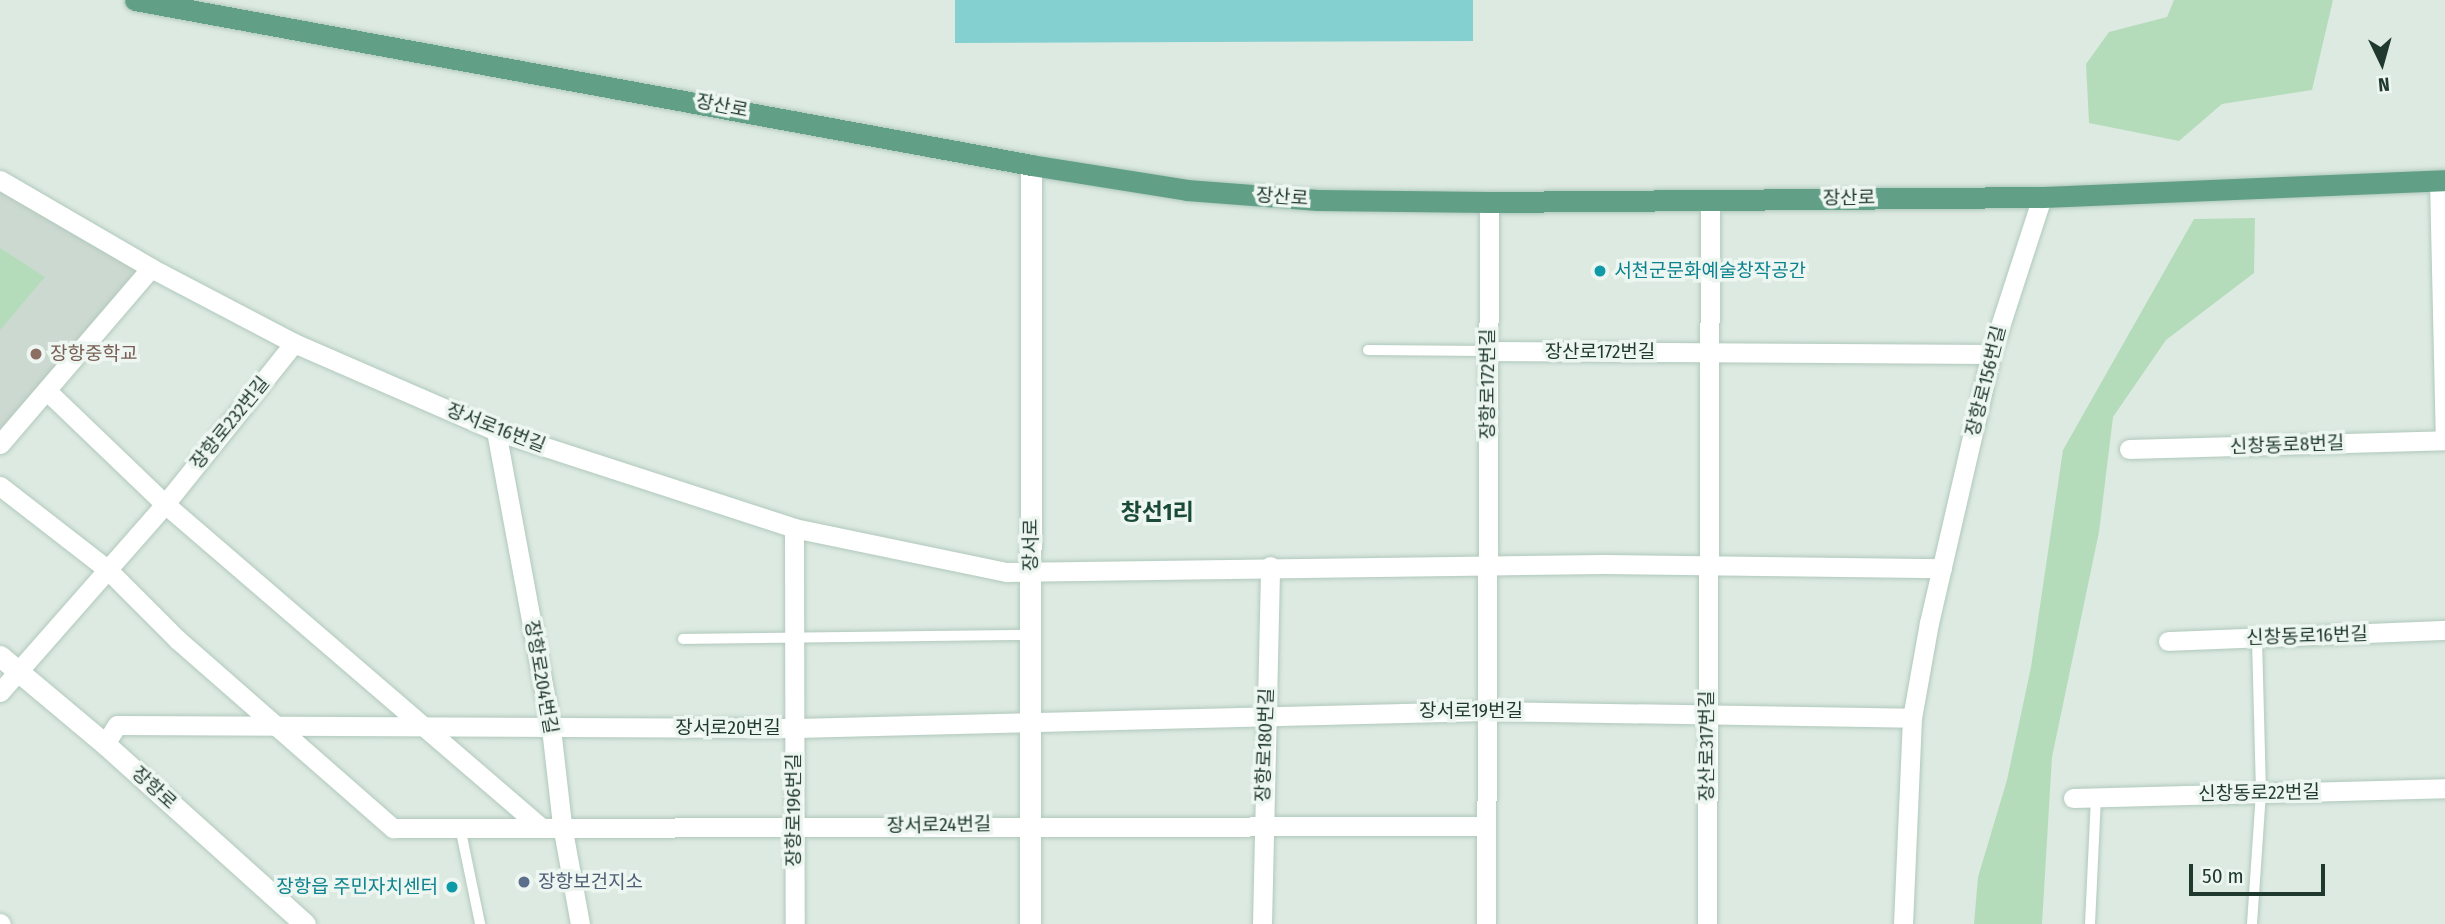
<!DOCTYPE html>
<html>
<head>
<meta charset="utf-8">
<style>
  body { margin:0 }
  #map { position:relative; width:2445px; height:924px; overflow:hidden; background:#ddeae2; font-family:"Fira Sans Condensed","Noto Sans KR",sans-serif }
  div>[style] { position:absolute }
  .built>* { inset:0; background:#ccd9d1 }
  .green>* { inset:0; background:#b5dcba }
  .water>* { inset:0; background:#84d0d0 }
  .roads { filter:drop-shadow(0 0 2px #b1c9bc) drop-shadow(0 0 2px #b1c9bc) }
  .lane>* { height:10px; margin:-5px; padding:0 5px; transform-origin:5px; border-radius:5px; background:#fff }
  .street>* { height:19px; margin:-9.5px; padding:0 9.5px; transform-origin:9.5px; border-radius:9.5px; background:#fff }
  .secondary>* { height:21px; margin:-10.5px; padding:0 10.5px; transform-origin:10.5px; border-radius:10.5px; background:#fff }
  .primary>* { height:21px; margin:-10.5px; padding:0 10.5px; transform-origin:10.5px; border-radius:10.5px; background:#61a086 }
  .dots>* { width:19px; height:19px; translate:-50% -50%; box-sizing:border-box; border:4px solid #eef6f1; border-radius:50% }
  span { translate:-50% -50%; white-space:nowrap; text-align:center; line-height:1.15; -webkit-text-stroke:7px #eef6f1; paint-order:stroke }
  .street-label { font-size:19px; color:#1f392e }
  .culture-label { font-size:19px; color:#0d838f }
  .left { translate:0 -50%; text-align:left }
  .right { translate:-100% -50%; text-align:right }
  .education-label { font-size:19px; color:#785e54 }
  .service-label { font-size:19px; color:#4e5e75 }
  .quarter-label { font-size:23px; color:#1b4b38; font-weight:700 }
  .north { position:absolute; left:2347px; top:28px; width:70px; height:70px; -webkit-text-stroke:5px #eef6f1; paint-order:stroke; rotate:175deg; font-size:19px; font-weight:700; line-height:28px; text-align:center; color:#1f392e }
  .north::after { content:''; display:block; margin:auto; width:24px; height:32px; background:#1f392e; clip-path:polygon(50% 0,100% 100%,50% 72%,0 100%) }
  .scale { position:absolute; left:2189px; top:864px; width:136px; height:32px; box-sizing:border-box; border:4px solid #1f392e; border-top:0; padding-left:9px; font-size:21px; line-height:24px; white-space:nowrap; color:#1f392e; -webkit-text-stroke:5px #eef6f1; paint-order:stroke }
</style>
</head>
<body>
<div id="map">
  <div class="built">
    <i style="clip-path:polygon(0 192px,145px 273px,0 435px)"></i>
  </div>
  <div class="green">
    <i style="clip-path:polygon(2174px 0,2333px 0,2312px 90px,2222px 104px,2179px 141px,2089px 123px,2086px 64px,2109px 32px,2167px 17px)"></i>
    <i style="clip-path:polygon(2255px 218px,2254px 273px,2166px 340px,2113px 417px,2099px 532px,2052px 757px,2042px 924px,1974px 924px,1978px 877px,2007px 780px,2031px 667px,2063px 450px,2194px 219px)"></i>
    <i style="clip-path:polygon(0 248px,45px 277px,0 330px)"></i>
  </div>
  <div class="water">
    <i style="clip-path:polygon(955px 0,1473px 0,1473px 41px,955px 43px)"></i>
  </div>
  <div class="roads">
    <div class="lane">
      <i style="left:1368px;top:350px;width:120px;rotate:0.5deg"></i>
      <i style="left:683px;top:639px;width:347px;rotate:-0.7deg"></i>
      <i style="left:460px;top:827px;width:99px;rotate:78.3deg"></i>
      <i style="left:2090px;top:924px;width:127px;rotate:-87.3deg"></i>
      <i style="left:2252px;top:924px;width:132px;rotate:-86.1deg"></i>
      <i style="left:2261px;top:792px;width:154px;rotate:-91.5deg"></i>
    </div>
    <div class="street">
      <i style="left:0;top:180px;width:175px;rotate:30.2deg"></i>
      <i style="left:151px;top:268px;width:161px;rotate:27.7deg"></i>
      <i style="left:294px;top:343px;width:220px;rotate:23.5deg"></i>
      <i style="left:496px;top:431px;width:313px;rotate:18deg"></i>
      <i style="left:794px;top:528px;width:217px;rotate:11.7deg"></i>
      <i style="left:1006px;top:572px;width:597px;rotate:-0.77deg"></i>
      <i style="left:1603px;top:564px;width:339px;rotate:0.7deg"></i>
      <i style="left:2439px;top:180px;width:255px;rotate:88.7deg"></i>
      <i style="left:1488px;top:351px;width:503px;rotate:0.34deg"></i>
      <i style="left:47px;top:391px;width:163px;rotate:43.8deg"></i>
      <i style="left:165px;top:504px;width:494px;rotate:40.7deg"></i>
      <i style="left:496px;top:431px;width:302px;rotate:79.5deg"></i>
      <i style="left:551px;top:728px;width:98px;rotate:83.5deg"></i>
      <i style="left:562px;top:825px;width:101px;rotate:79.7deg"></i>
      <i style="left:0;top:444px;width:232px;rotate:-49.4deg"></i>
      <i style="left:2129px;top:449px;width:316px;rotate:-1.6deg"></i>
      <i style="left:0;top:486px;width:135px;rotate:37.8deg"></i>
      <i style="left:107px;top:569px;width:100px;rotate:45deg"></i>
      <i style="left:178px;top:640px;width:286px;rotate:41.2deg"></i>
      <i style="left:393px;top:828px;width:1093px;rotate:-0.1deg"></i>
      <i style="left:794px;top:528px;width:396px;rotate:89.9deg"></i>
      <i style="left:2168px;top:641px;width:277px;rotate:-2.3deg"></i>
      <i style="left:0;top:692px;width:250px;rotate:-48.7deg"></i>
      <i style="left:165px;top:504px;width:206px;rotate:-51.3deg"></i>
      <i style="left:105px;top:744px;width:22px;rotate:-58deg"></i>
      <i style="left:117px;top:725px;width:678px;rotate:0.25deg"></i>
      <i style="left:795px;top:728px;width:691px;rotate:-1.41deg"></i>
      <i style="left:1486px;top:711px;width:426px;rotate:0.9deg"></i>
      <i style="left:2073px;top:798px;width:372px;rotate:-1.5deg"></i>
      <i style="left:0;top:923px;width:1px;rotate:45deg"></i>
      <i style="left:1262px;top:924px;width:358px;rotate:-88.7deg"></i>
      <i style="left:1486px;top:924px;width:722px;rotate:-89.76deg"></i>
      <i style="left:1707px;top:924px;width:724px;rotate:-89.76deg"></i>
      <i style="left:1903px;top:924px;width:206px;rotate:-87.5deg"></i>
      <i style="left:1912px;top:718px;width:97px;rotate:-79.9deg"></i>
      <i style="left:1929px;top:623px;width:276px;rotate:-77deg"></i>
      <i style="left:1991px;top:354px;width:165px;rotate:-72deg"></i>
    </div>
    <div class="secondary">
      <i style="left:0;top:656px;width:137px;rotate:40deg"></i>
      <i style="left:105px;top:744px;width:269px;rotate:42deg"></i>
      <i style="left:1030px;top:924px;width:759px;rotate:-89.92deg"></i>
    </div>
    <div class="primary">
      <i style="left:135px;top:0;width:911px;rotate:10.43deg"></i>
      <i style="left:1031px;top:165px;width:158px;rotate:9.1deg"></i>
      <i style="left:1187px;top:190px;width:131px;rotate:4.4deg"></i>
      <i style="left:1318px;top:200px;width:171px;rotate:0.7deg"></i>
      <i style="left:1489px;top:202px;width:553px;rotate:-0.52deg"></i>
      <i style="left:2042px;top:197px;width:403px;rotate:-2.4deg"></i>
    </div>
  </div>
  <div class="dots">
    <i style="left:1600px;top:271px;background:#0f9aa8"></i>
    <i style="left:36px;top:354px;background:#8d6e63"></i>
    <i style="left:524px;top:882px;background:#5c6f8a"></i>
    <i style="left:452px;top:887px;background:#0f9aa8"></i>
  </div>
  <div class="street-label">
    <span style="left:722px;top:106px;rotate:11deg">장산로</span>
    <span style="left:1282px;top:197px;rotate:4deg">장산로</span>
    <span style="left:1849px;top:198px;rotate:-1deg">장산로</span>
    <span style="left:1600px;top:352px">장산로172번길</span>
    <span style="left:1986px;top:381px;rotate:-76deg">장항로156번길</span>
    <span style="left:1488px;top:384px;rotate:-90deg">장항로172번길</span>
    <span style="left:230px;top:423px;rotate:-51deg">장항로232번길</span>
    <span style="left:496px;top:428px;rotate:21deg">장서로16번길</span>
    <span style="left:2287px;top:445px;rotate:-2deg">신창동로8번길</span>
    <span style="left:1031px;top:545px;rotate:-90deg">장서로</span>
    <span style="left:2307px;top:636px;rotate:-2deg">신창동로16번길</span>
    <span style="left:541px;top:677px;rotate:80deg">장항로204번길</span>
    <span style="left:1471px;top:711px">장서로19번길</span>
    <span style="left:728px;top:728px">장서로20번길</span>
    <span style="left:1265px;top:745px;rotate:-88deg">장항로180번길</span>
    <span style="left:1707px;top:746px;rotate:-90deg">장산로317번길</span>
    <span style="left:154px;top:788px;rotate:42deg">장항로</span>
    <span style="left:2259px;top:793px;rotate:-1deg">신창동로22번길</span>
    <span style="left:794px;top:810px;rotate:-90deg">장항로196번길</span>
    <span style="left:939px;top:825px;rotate:-1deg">장서로24번길</span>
  </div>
  <div class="culture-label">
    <span class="left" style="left:1614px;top:271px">서천군문화예술창작공간</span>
    <span class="right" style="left:438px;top:887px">장항읍 주민자치센터</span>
  </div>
  <div class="education-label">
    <span class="left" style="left:50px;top:354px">장항중학교</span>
  </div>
  <div class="service-label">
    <span class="left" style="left:538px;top:882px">장항보건지소</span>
  </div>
  <div class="quarter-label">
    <span style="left:1157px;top:512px">창선1리</span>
  </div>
  <div class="north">N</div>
  <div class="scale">50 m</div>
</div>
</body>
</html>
